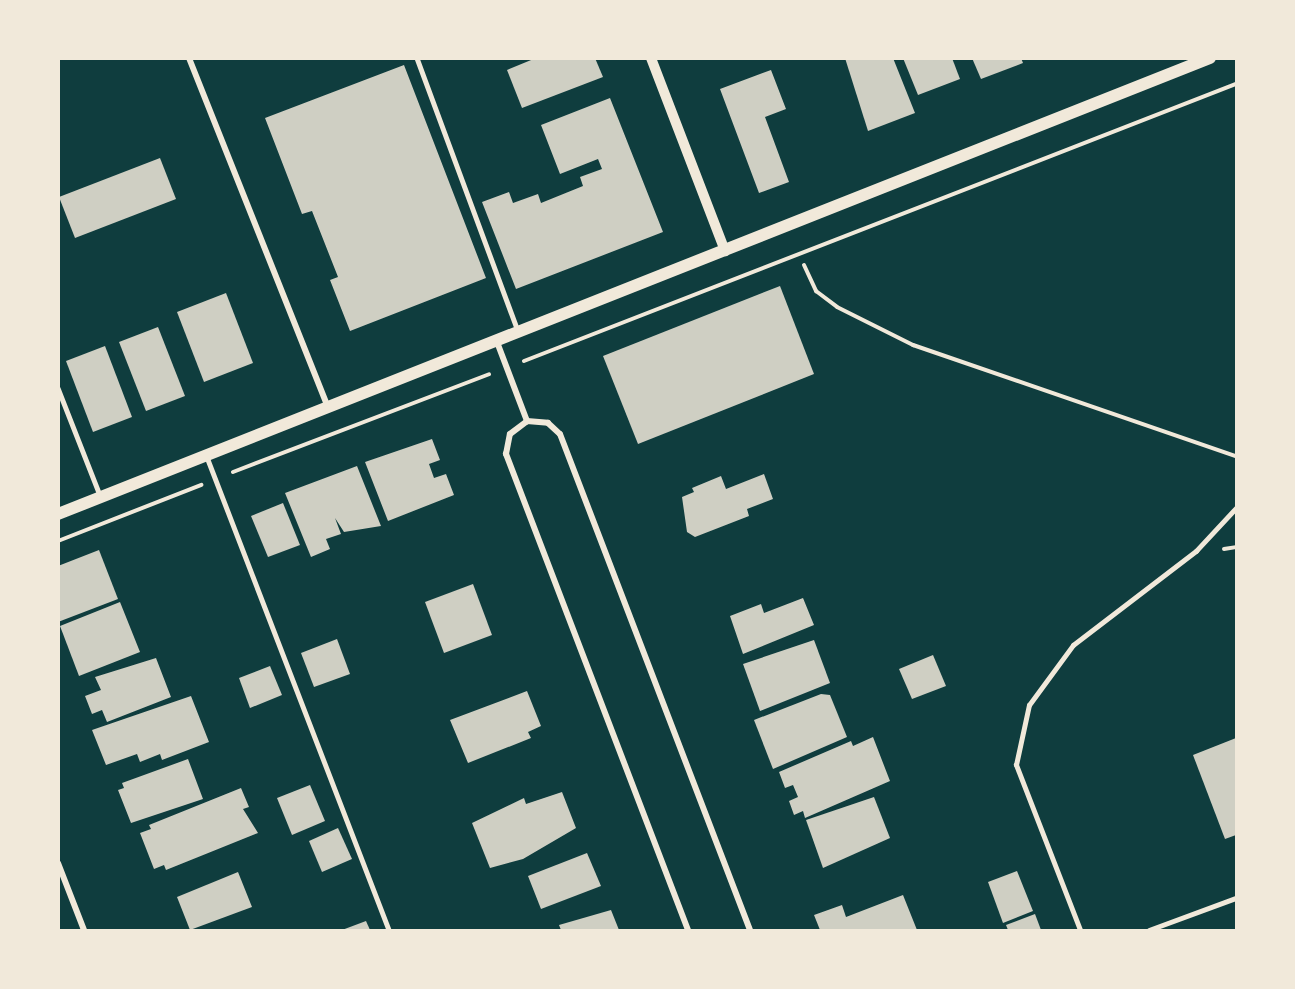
<!DOCTYPE html>
<html>
<head>
<meta charset="utf-8">
<style>
  body { margin:0 }
  #map { position:relative; width:1295px; height:989px; overflow:hidden; background:#0f3d3e; font-family:"PT Sans Narrow",sans-serif }
  div>[style] { position:absolute }
  .building>* { inset:0; background:#cfcfc3 }
  .path>* { height:4px; margin:-2px; padding:0 2px; transform-origin:2px; border-radius:2px; background:#f1e9da }
  .service>* { height:4.5px; margin:-2.25px; padding:0 2.25px; transform-origin:2.25px; border-radius:2.25px; background:#f1e9da }
  .minor>* { height:6px; margin:-3px; padding:0 3px; transform-origin:3px; border-radius:3px; background:#f1e9da }
  .tertiary>* { height:10px; margin:-5px; padding:0 5px; transform-origin:5px; border-radius:5px; background:#f1e9da }
  .secondary>* { height:12px; margin:-6px; padding:0 6px; transform-origin:6px; border-radius:6px; background:#f1e9da }
  span { translate:-50% -50%; white-space:nowrap; text-align:center; line-height:1.15; -webkit-text-stroke:5px #f1e9da; paint-order:stroke }
  .frame { position:absolute; inset:0; border:60px solid #f1e9da; pointer-events:none }
</style>
</head>
<body>
<div id="map">
  <div class="building">
    <i style="clip-path:polygon(536px 58px,595px 58px,603px 77px,522px 108px,507px 70px)"></i>
    <i style="clip-path:polygon(845px 58px,893px 58px,915px 113px,868px 131px)"></i>
    <i style="clip-path:polygon(903px 58px,952px 58px,960px 79px,918px 95px)"></i>
    <i style="clip-path:polygon(972px 58px,1021px 58px,1023px 63px,981px 79px)"></i>
    <i style="clip-path:polygon(404px 65px,486px 278px,350px 331px,330px 280px,338px 277px,312px 211px,302px 214px,265px 118px)"></i>
    <i style="clip-path:polygon(771px 70px,786px 109px,765px 117px,789px 182px,759px 193px,720px 89px)"></i>
    <i style="clip-path:polygon(610px 98px,663px 232px,516px 289px,482px 202px,509px 192px,513px 203px,538px 194px,541px 203px,583px 186px,580px 177px,602px 169px,598px 159px,560px 174px,541px 125px)"></i>
    <i style="clip-path:polygon(160px 158px,176px 199px,75px 238px,59px 197px)"></i>
    <i style="clip-path:polygon(780px 286px,814px 374px,638px 444px,603px 356px)"></i>
    <i style="clip-path:polygon(226px 293px,253px 363px,204px 382px,177px 312px)"></i>
    <i style="clip-path:polygon(158px 327px,185px 396px,146px 411px,119px 342px)"></i>
    <i style="clip-path:polygon(105px 346px,132px 417px,93px 432px,66px 361px)"></i>
    <i style="clip-path:polygon(432px 439px,440px 460px,429px 464px,434px 478px,446px 474px,454px 495px,388px 521px,365px 462px)"></i>
    <i style="clip-path:polygon(357px 466px,381px 526px,344px 532px,335px 518px,341px 534px,326px 539px,330px 549px,311px 557px,285px 493px)"></i>
    <i style="clip-path:polygon(764px 474px,773px 499px,747px 509px,749px 516px,695px 537px,687px 532px,682px 497px,694px 492px,692px 488px,721px 476px,726px 489px)"></i>
    <i style="clip-path:polygon(283px 503px,300px 545px,268px 557px,251px 516px)"></i>
    <i style="clip-path:polygon(99px 550px,118px 599px,58px 622px,58px 566px)"></i>
    <i style="clip-path:polygon(473px 584px,492px 635px,444px 653px,425px 602px)"></i>
    <i style="clip-path:polygon(803px 598px,814px 625px,743px 654px,730px 616px,761px 604px,764px 613px)"></i>
    <i style="clip-path:polygon(120px 602px,140px 652px,79px 676px,60px 626px)"></i>
    <i style="clip-path:polygon(337px 639px,350px 674px,314px 687px,301px 653px)"></i>
    <i style="clip-path:polygon(814px 640px,830px 683px,760px 711px,743px 664px)"></i>
    <i style="clip-path:polygon(933px 655px,946px 686px,912px 699px,899px 669px)"></i>
    <i style="clip-path:polygon(156px 658px,171px 697px,107px 722px,102px 710px,92px 714px,85px 696px,101px 690px,95px 677px)"></i>
    <i style="clip-path:polygon(270px 666px,282px 695px,250px 708px,239px 678px)"></i>
    <i style="clip-path:polygon(527px 691px,541px 726px,528px 732px,531px 738px,468px 763px,450px 720px)"></i>
    <i style="clip-path:polygon(821px 694px,830px 695px,847px 737px,773px 769px,754px 720px)"></i>
    <i style="clip-path:polygon(191px 696px,209px 742px,162px 760px,160px 754px,140px 762px,137px 754px,106px 765px,92px 730px)"></i>
    <i style="clip-path:polygon(873px 737px,890px 781px,805px 818px,803px 811px,794px 815px,789px 801px,798px 797px,793px 785px,785px 788px,779px 772px,851px 741px,853px 746px)"></i>
    <i style="clip-path:polygon(1236px 738px,1236px 835px,1225px 839px,1193px 755px)"></i>
    <i style="clip-path:polygon(188px 759px,203px 799px,131px 823px,118px 790px,124px 788px,122px 783px)"></i>
    <i style="clip-path:polygon(310px 785px,325px 821px,292px 835px,277px 798px)"></i>
    <i style="clip-path:polygon(241px 788px,249px 807px,243px 809px,258px 833px,166px 870px,164px 865px,154px 869px,140px 833px,151px 829px,149px 825px)"></i>
    <i style="clip-path:polygon(562px 792px,576px 828px,523px 859px,490px 868px,472px 823px,524px 798px,526px 804px)"></i>
    <i style="clip-path:polygon(874px 797px,890px 838px,823px 868px,806px 820px)"></i>
    <i style="clip-path:polygon(338px 828px,352px 859px,322px 872px,309px 841px)"></i>
    <i style="clip-path:polygon(587px 853px,601px 886px,541px 909px,528px 876px)"></i>
    <i style="clip-path:polygon(1017px 871px,1033px 911px,1003px 923px,988px 882px)"></i>
    <i style="clip-path:polygon(238px 872px,252px 907px,190px 930px,177px 897px)"></i>
    <i style="clip-path:polygon(903px 895px,917px 930px,820px 930px,814px 915px,842px 905px,846px 917px)"></i>
    <i style="clip-path:polygon(611px 910px,619px 930px,561px 930px,559px 925px)"></i>
    <i style="clip-path:polygon(1035px 914px,1041px 930px,1008px 930px,1006px 925px)"></i>
    <i style="clip-path:polygon(366px 921px,370px 930px,342px 930px)"></i>
  </div>
  <div class="path">
    <i style="left:804px;top:265px;width:29px;rotate:65deg"></i>
    <i style="left:816px;top:291px;width:26px;rotate:37deg"></i>
    <i style="left:837px;top:307px;width:85px;rotate:26.6deg"></i>
    <i style="left:913px;top:345px;width:342px;rotate:19deg"></i>
    <i style="left:524px;top:361px;width:764px;rotate:-21.26deg"></i>
    <i style="left:233px;top:472px;width:274px;rotate:-20.9deg"></i>
    <i style="left:58px;top:541px;width:154px;rotate:-21.4deg"></i>
    <i style="left:1224px;top:549px;width:12px;rotate:-9deg"></i>
  </div>
  <div class="service">
    <i style="left:417px;top:58px;width:291px;rotate:69.7deg"></i>
    <i style="left:58px;top:388px;width:115px;rotate:68.6deg"></i>
    <i style="left:207px;top:457px;width:507px;rotate:68.95deg"></i>
    <i style="left:1080px;top:930px;width:177px;rotate:-111.2deg"></i>
    <i style="left:1016px;top:765px;width:61px;rotate:-77.8deg"></i>
    <i style="left:1029px;top:705px;width:74px;rotate:-53.7deg"></i>
    <i style="left:1073px;top:645px;width:155px;rotate:-37.4deg"></i>
    <i style="left:1196px;top:551px;width:59px;rotate:-47.1deg"></i>
    <i style="left:1149px;top:930px;width:93px;rotate:-20.2deg"></i>
  </div>
  <div class="minor">
    <i style="left:189px;top:58px;width:377px;rotate:68.3deg"></i>
    <i style="left:497px;top:342px;width:85px;rotate:69.2deg"></i>
    <i style="left:58px;top:863px;width:72px;rotate:68.8deg"></i>
    <i style="left:688px;top:930px;width:510px;rotate:-110.92deg"></i>
    <i style="left:506px;top:454px;width:20px;rotate:-79deg"></i>
    <i style="left:510px;top:434px;width:21px;rotate:-37deg"></i>
    <i style="left:527px;top:421px;width:21px;rotate:5deg"></i>
    <i style="left:548px;top:423px;width:16px;rotate:43deg"></i>
    <i style="left:560px;top:434px;width:531px;rotate:69.04deg"></i>
  </div>
  <div class="tertiary">
    <i style="left:651px;top:58px;width:207px;rotate:69deg"></i>
  </div>
  <div class="secondary">
    <i style="left:58px;top:514px;width:1239px;rotate:-21.6deg"></i>
  </div>
  <div class="frame"></div>
</div>
</body>
</html>
